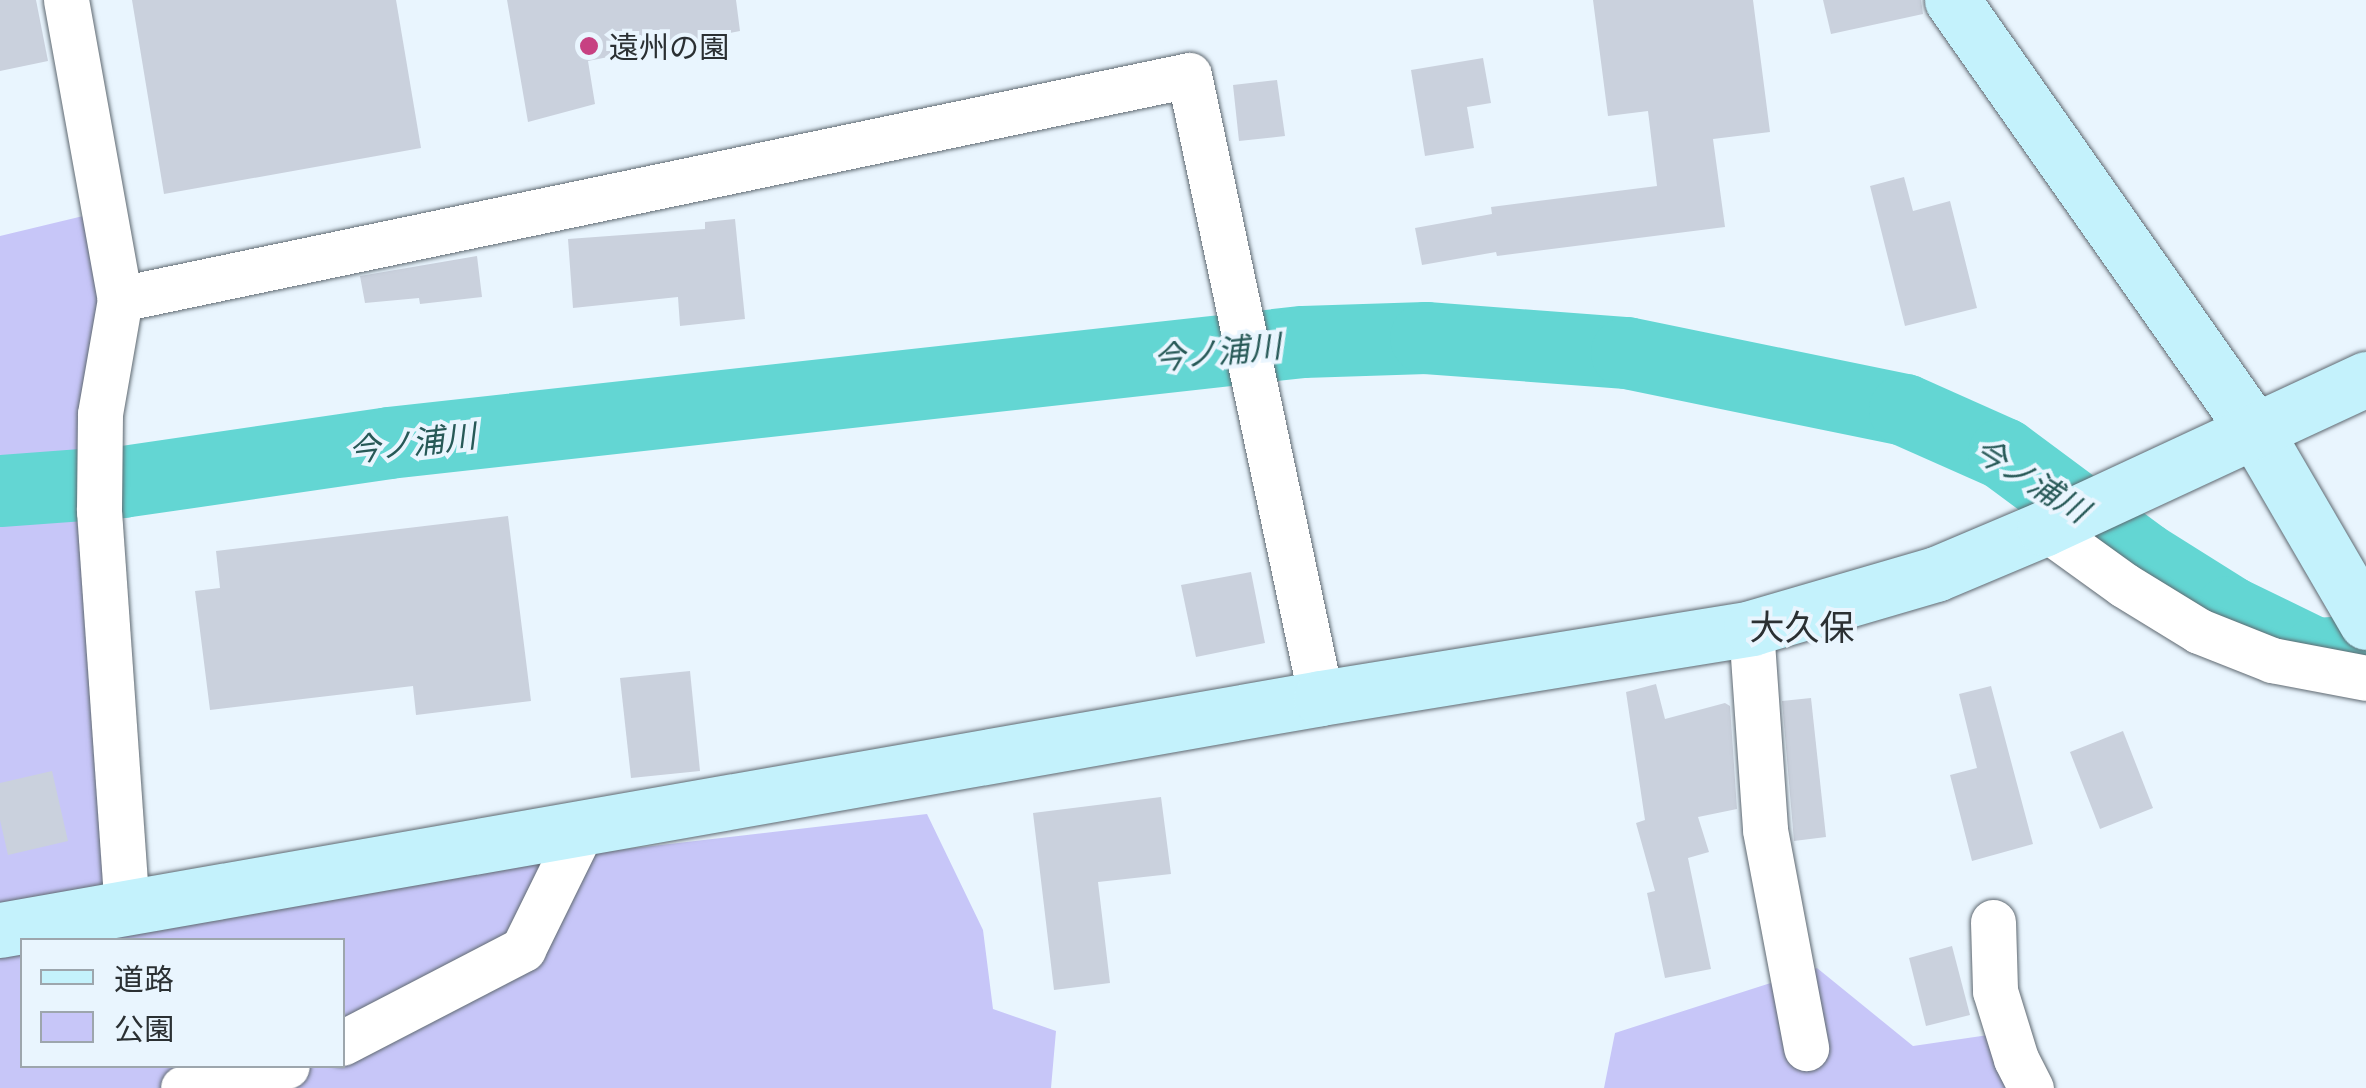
<!DOCTYPE html>
<html>
<head>
<meta charset="utf-8">
<style>
  body { margin:0 }
  #map { position:relative; width:2366px; height:1088px; overflow:hidden; background:#e9f5fe; font-family:"Playfair Display","Noto Sans JP",serif }
  div>[style] { position:absolute }
  .green>* { inset:0; background:#c7c6f8 }
  .river>* { height:72px; margin:-36px; padding:0 36px; transform-origin:36px; border-radius:36px; background:#63d6d3 }
  .building>* { inset:0; background:#cad1dd }
  .roads { filter:drop-shadow(0 0 2px #5f6971) drop-shadow(0 0 2px #5f6971) }
  .street>* { height:45px; margin:-22.5px; padding:0 22.5px; transform-origin:22.5px; border-radius:22.5px; background:#fff }
  .secondary>* { height:55px; margin:-27.5px; padding:0 27.5px; transform-origin:27.5px; border-radius:27.5px; background:#c4f2fc }
  .dots>* { width:28px; height:28px; translate:-50% -50%; box-sizing:border-box; border:5px solid #e9f5fe; border-radius:50% }
  span { translate:-50% -50%; white-space:nowrap; text-align:center; line-height:1.15; -webkit-text-stroke:8px #e9f5fe; paint-order:stroke }
  .poi-label { font-size:30px; color:#2b3033 }
  .left { translate:0 -50%; text-align:left }
  .water-label { font-size:32px; color:#275957; font-style:italic }
  .quarter-label { font-size:35px; color:#2b3033 }
  .legend { position:absolute; left:20px; top:938px; width:325px; height:130px; box-sizing:border-box; background:#e9f5fe; border:2px solid #9da6ad; margin:0; padding:12px 18px; list-style:none; font-size:30px; color:#2b3033 }
  .legend li { display:flex; align-items:center; gap:20px; height:50px }
  .legend b { width:50px; border:2px solid #9da6ad }
</style>
</head>
<body>
<div id="map">
  <div class="green">
    <i style="clip-path:polygon(evenodd,104px 211px,89px 436px,127px 907px,927px 814px,983px 930px,993px 1009px,1056px 1031px,1051px 1088px,0 1088px,0 236px,104px 211px,22px 940px,342px 940px,342px 1066px,22px 1066px,22px 940px)"></i>
    <i style="clip-path:polygon(1817px 968px,1913px 1046px,2009px 1032px,2037px 1088px,1604px 1088px,1615px 1033px)"></i>
  </div>
  <div class="river">
    <i style="left:0;top:491px;width:123px;rotate:-4.2deg"></i>
    <i style="left:123px;top:482px;width:269px;rotate:-8.3deg"></i>
    <i style="left:389px;top:443px;width:920px;rotate:-6.31deg"></i>
    <i style="left:1303px;top:342px;width:123px;rotate:-1.9deg"></i>
    <i style="left:1426px;top:338px;width:202px;rotate:4.3deg"></i>
    <i style="left:1627px;top:353px;width:284px;rotate:11.6deg"></i>
    <i style="left:1905px;top:410px;width:108px;rotate:24deg"></i>
    <i style="left:2004px;top:454px;width:174px;rotate:36.6deg"></i>
    <i style="left:2144px;top:558px;width:102px;rotate:32.1deg"></i>
    <i style="left:2230px;top:612px;width:96px;rotate:26deg"></i>
    <i style="left:2316px;top:654px;width:50px;rotate:-3.4deg"></i>
  </div>
  <div class="building">
    <i style="clip-path:polygon(0 0,36px 0,48px 61px,0 71px)"></i>
    <i style="clip-path:polygon(132px 0,396px 0,421px 148px,164px 194px)"></i>
    <i style="clip-path:polygon(507px 0,736px 0,740px 31px,588px 61px,595px 104px,528px 122px)"></i>
    <i style="clip-path:polygon(1593px 0,1753px 0,1770px 132px,1713px 139px,1725px 227px,1497px 256px,1496px 252px,1422px 265px,1415px 228px,1492px 214px,1491px 207px,1657px 186px,1648px 111px,1608px 116px)"></i>
    <i style="clip-path:polygon(1823px 0,1921px 0,1923px 14px,1831px 34px)"></i>
    <i style="clip-path:polygon(1483px 58px,1491px 103px,1467px 107px,1474px 148px,1425px 156px,1411px 70px)"></i>
    <i style="clip-path:polygon(1277px 80px,1285px 136px,1239px 141px,1233px 85px)"></i>
    <i style="clip-path:polygon(1904px 177px,1913px 211px,1950px 201px,1977px 308px,1905px 326px,1870px 186px)"></i>
    <i style="clip-path:polygon(735px 219px,745px 319px,680px 326px,678px 297px,573px 308px,568px 239px,705px 229px,705px 222px)"></i>
    <i style="clip-path:polygon(477px 256px,482px 297px,420px 304px,419px 298px,365px 303px,360px 276px)"></i>
    <i style="clip-path:polygon(508px 516px,531px 701px,416px 715px,413px 686px,210px 710px,195px 591px,220px 588px,216px 551px)"></i>
    <i style="clip-path:polygon(1251px 572px,1265px 643px,1196px 657px,1181px 585px)"></i>
    <i style="clip-path:polygon(690px 671px,700px 771px,631px 778px,620px 678px)"></i>
    <i style="clip-path:polygon(1656px 684px,1665px 719px,1725px 703px,1730px 706px,1737px 809px,1698px 817px,1709px 852px,1688px 858px,1711px 969px,1665px 978px,1647px 893px,1655px 891px,1636px 823px,1645px 820px,1626px 692px)"></i>
    <i style="clip-path:polygon(1991px 686px,2033px 844px,1972px 861px,1950px 775px,1977px 768px,1959px 694px)"></i>
    <i style="clip-path:polygon(1811px 698px,1826px 837px,1794px 841px,1782px 701px)"></i>
    <i style="clip-path:polygon(2123px 731px,2153px 808px,2100px 829px,2070px 752px)"></i>
    <i style="clip-path:polygon(52px 771px,68px 841px,8px 855px,0 820px,0 783px)"></i>
    <i style="clip-path:polygon(1161px 797px,1171px 874px,1098px 882px,1110px 983px,1054px 990px,1033px 813px)"></i>
    <i style="clip-path:polygon(1952px 946px,1970px 1015px,1926px 1026px,1909px 958px)"></i>
  </div>
  <div class="roads">
    <div class="street">
      <i style="left:66px;top:0;width:304px;rotate:79.8deg"></i>
      <i style="left:120px;top:299px;width:117px;rotate:99.9deg"></i>
      <i style="left:100px;top:414px;width:97px;rotate:90.6deg"></i>
      <i style="left:99px;top:511px;width:397px;rotate:86deg"></i>
      <i style="left:120px;top:299px;width:1092px;rotate:-11.83deg"></i>
      <i style="left:1189px;top:75px;width:637px;rotate:78.04deg"></i>
      <i style="left:2045px;top:528px;width:97px;rotate:35.8deg"></i>
      <i style="left:2124px;top:585px;width:88px;rotate:31.5deg"></i>
      <i style="left:2199px;top:631px;width:79px;rotate:21.7deg"></i>
      <i style="left:2272px;top:660px;width:96px;rotate:10.8deg"></i>
      <i style="left:1751px;top:628px;width:202px;rotate:86deg"></i>
      <i style="left:1765px;top:830px;width:222px;rotate:79.3deg"></i>
      <i style="left:1993px;top:922px;width:69px;rotate:88.3deg"></i>
      <i style="left:1995px;top:991px;width:71px;rotate:72.8deg"></i>
      <i style="left:2016px;top:1059px;width:33px;rotate:63deg"></i>
      <i style="left:342px;top:1043px;width:204px;rotate:-27.4deg"></i>
      <i style="left:523px;top:949px;width:136px;rotate:-63.8deg"></i>
      <i style="left:183px;top:1088px;width:106px;rotate:-11.9deg"></i>
    </div>
    <div class="secondary">
      <i style="left:1952px;top:0;width:527px;rotate:54.89deg"></i>
      <i style="left:2255px;top:431px;width:221px;rotate:59.8deg"></i>
      <i style="left:0;top:930px;width:1341px;rotate:-9.96deg"></i>
      <i style="left:1321px;top:698px;width:436px;rotate:-9.2deg"></i>
      <i style="left:1751px;top:628px;width:193px;rotate:-16.3deg"></i>
      <i style="left:1936px;top:574px;width:118px;rotate:-22.9deg"></i>
      <i style="left:2045px;top:528px;width:354px;rotate:-24.9deg"></i>
    </div>
  </div>
  <div class="dots">
    <i style="left:589px;top:46px;background:#c74182"></i>
  </div>
  <div class="poi-label">
    <span class="left" style="left:609px;top:46px">遠州の園</span>
  </div>
  <div class="water-label">
    <span style="left:1217px;top:351px;rotate:-6deg">今ノ浦川</span>
    <span style="left:412px;top:442px;rotate:-7deg">今ノ浦川</span>
    <span style="left:2032px;top:479px;rotate:32deg">今ノ浦川</span>
  </div>
  <div class="quarter-label">
    <span style="left:1802px;top:626px">大久保</span>
  </div>
  <ul class="legend">
  <li><b style="height:12px;background:#c4f2fc"></b>道路</li>
  <li><b style="height:28px;background:#c7c6f8"></b>公園</li>
  </ul>
</div>
</body>
</html>
